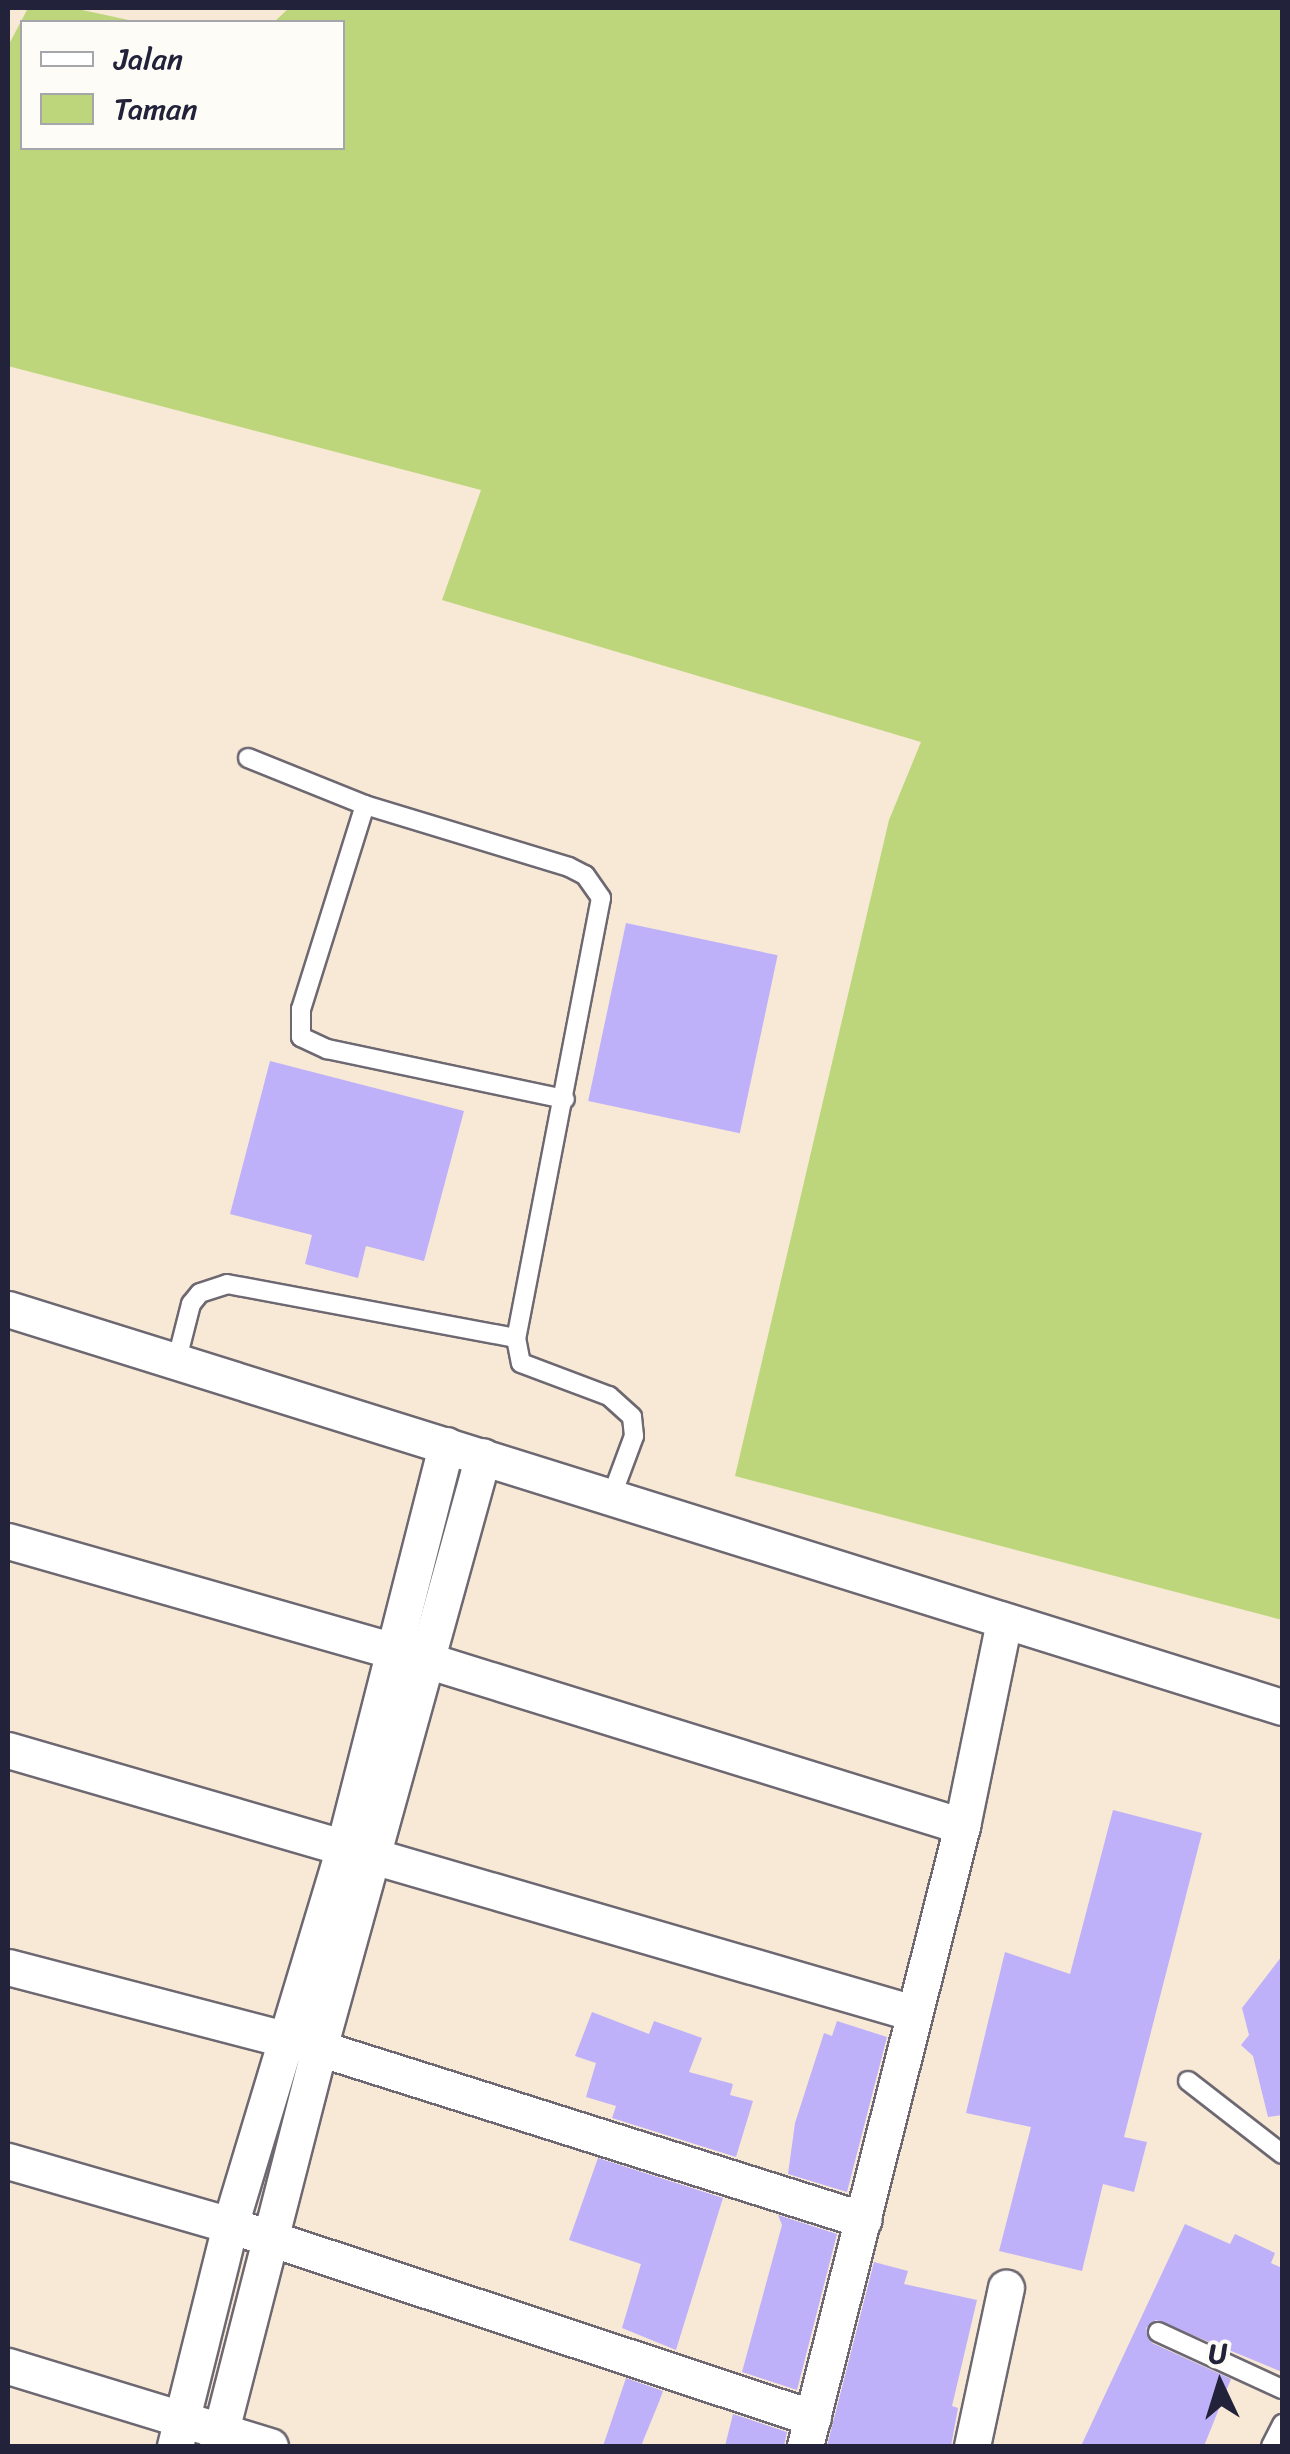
<!DOCTYPE html>
<html>
<head>
<meta charset="utf-8">
<style>
  body { margin:0 }
  #map { position:relative; width:1290px; height:2454px; overflow:hidden; background:#f7e9d5; font-family:Sriracha,sans-serif }
  div>[style] { position:absolute }
  .green>* { inset:0; background:#bdd67b }
  .building>* { inset:0; background:#beb1fa; transform-origin:0 0 }
  .roads { filter:drop-shadow(2px 0 #6d6871) drop-shadow(-2px 0 #6d6871) drop-shadow(0 2px #6d6871) drop-shadow(0 -2px #6d6871) }
  .lane>* { height:18px; margin:-9px; padding:0 9px; transform-origin:9px; border-radius:9px; background:#fff }
  .street>* { height:35px; margin:-17.5px; padding:0 17.5px; transform-origin:17.5px; border-radius:17.5px; background:#fff }
  span { translate:-50% -50%; white-space:nowrap; text-align:center; line-height:1.15; -webkit-text-stroke:9px #fdfcf7; paint-order:stroke }
  .frame { position:absolute; inset:0; border:10px solid #22223b; pointer-events:none }
  .legend { position:absolute; left:20px; top:20px; width:325px; height:130px; box-sizing:border-box; background:#fdfcf7; border:2px solid #a5a5ac; margin:0; padding:12px 18px; list-style:none; font-size:30px; color:#22223b }
  .legend li { display:flex; align-items:center; gap:20px; height:50px }
  .legend b { width:50px; border:2px solid #a5a5ac }
  .north { position:absolute; left:1170px; top:2334px; width:100px; height:100px; -webkit-text-stroke:8px #fdfcf7; paint-order:stroke; rotate:356deg; font-size:28px; font-weight:700; line-height:40px; text-align:center; color:#22223b }
  .north::after { content:''; display:block; margin:auto; width:35px; height:45px; background:#22223b; clip-path:polygon(50% 0,100% 100%,50% 72%,0 100%) }
</style>
</head>
<body>
<div id="map">
  <div class="green">
    <div style="clip-path:polygon(28px 8px,73px 8px,138px 22px,22px 22px,22px 148px,342px 148px,342px 22px,274px 22px,289px 8px,1282px 8px,1282px 1620px,735px 1476px,889px 820px,921px 742px,442px 600px,481px 490px,8px 366px,8px 46px)"></div>
  </div>
  <div class="building">
    <div style="left:626px;top:923px;width:155px;height:182px;rotate:12deg"></div>
    <div style="clip-path:polygon(270px 1061px,464px 1111px,424px 1261px,366px 1246px,358px 1278px,305px 1264px,312px 1235px,230px 1214px)"></div>
    <div style="clip-path:polygon(1113px 1810px,1202px 1833px,1124px 2137px,1147px 2142px,1134px 2192px,1103px 2184px,1082px 2271px,999px 2251px,1031px 2127px,966px 2113px,1005px 1952px,1070px 1974px)"></div>
    <div style="clip-path:polygon(1282px 1956px,1282px 2115px,1268px 2117px,1253px 2056px,1241px 2045px,1249px 2035px,1242px 2008px)"></div>
    <div style="clip-path:polygon(592px 2012px,649px 2034px,654px 2021px,702px 2038px,689px 2072px,733px 2084px,730px 2095px,753px 2101px,736px 2157px,612px 2118px,616px 2106px,586px 2097px,596px 2063px,575px 2056px)"></div>
    <div style="clip-path:polygon(837px 2021px,887px 2037px,847px 2192px,788px 2174px,795px 2123px,824px 2033px,832px 2036px)"></div>
    <div style="clip-path:polygon(598px 2158px,723px 2198px,676px 2350px,622px 2328px,641px 2264px,569px 2240px)"></div>
    <div style="clip-path:polygon(778px 2215px,837px 2234px,797px 2390px,742px 2372px,782px 2225px)"></div>
    <div style="clip-path:polygon(1185px 2224px,1230px 2244px,1235px 2234px,1275px 2253px,1271px 2263px,1282px 2268px,1282px 2372px,1156px 2320px,1146px 2328px,1152px 2343px,1231px 2379px,1204px 2446px,1081px 2446px)"></div>
    <div style="clip-path:polygon(874px 2262px,908px 2271px,904px 2284px,977px 2300px,952px 2406px,958px 2408px,951px 2446px,827px 2446px)"></div>
    <div style="clip-path:polygon(626px 2378px,663px 2391px,659px 2402px,641px 2446px,603px 2446px)"></div>
    <div style="clip-path:polygon(733px 2414px,787px 2432px,784px 2446px,725px 2446px)"></div>
  </div>
  <div class="roads">
    <div class="lane">
      <div style="left:248px;top:758px;width:126px;rotate:21.9deg"></div>
      <div style="left:365px;top:805px;width:213px;rotate:16.9deg"></div>
      <div style="left:569px;top:867px;width:18px;rotate:27deg"></div>
      <div style="left:585px;top:875px;width:28px;rotate:55deg"></div>
      <div style="left:601px;top:898px;width:448px;rotate:100.9deg"></div>
      <div style="left:516px;top:1338px;width:25px;rotate:79deg"></div>
      <div style="left:521px;top:1363px;width:94px;rotate:20.6deg"></div>
      <div style="left:609px;top:1396px;width:31px;rotate:42deg"></div>
      <div style="left:632px;top:1417px;width:19px;rotate:84deg"></div>
      <div style="left:634px;top:1436px;width:66px;rotate:110.4deg"></div>
      <div style="left:365px;top:805px;width:214px;rotate:107.4deg"></div>
      <div style="left:301px;top:1009px;width:28px;rotate:90deg"></div>
      <div style="left:301px;top:1037px;width:29px;rotate:25deg"></div>
      <div style="left:327px;top:1049px;width:243px;rotate:11.9deg"></div>
      <div style="left:177px;top:1359px;width:57px;rotate:-75.7deg"></div>
      <div style="left:191px;top:1304px;width:14px;rotate:-51deg"></div>
      <div style="left:200px;top:1293px;width:28px;rotate:-18deg"></div>
      <div style="left:227px;top:1284px;width:294px;rotate:10.6deg"></div>
      <div style="left:1188px;top:2081px;width:119px;rotate:37.8deg"></div>
      <div style="left:1158px;top:2332px;width:136px;rotate:24.7deg"></div>
      <div style="left:1271px;top:2446px;width:25px;rotate:-63deg"></div>
    </div>
    <div class="street">
      <div style="left:8px;top:1309px;width:1335px;rotate:17.35deg"></div>
      <div style="left:8px;top:1541px;width:431px;rotate:15.9deg"></div>
      <div style="left:423px;top:1659px;width:564px;rotate:17.21deg"></div>
      <div style="left:8px;top:1750px;width:942px;rotate:16.2deg"></div>
      <div style="left:8px;top:1967px;width:321px;rotate:14.6deg"></div>
      <div style="left:319px;top:2048px;width:571px;rotate:17.52deg"></div>
      <div style="left:8px;top:2161px;width:231px;rotate:16.1deg"></div>
      <div style="left:230px;top:2225px;width:614px;rotate:18.32deg"></div>
      <div style="left:8px;top:2366px;width:274px;rotate:17deg"></div>
      <div style="left:175px;top:2446px;width:228px;rotate:-76deg"></div>
      <div style="left:230px;top:2225px;width:392px;rotate:-73.2deg"></div>
      <div style="left:343px;top:1850px;width:418px;rotate:-75.7deg"></div>
      <div style="left:217px;top:2446px;width:411px;rotate:-75.6deg"></div>
      <div style="left:319px;top:2048px;width:614px;rotate:-74.52deg"></div>
      <div style="left:805px;top:2446px;width:640px;rotate:-75.79deg"></div>
      <div style="left:962px;top:1826px;width:208px;rotate:-78.4deg"></div>
      <div style="left:972px;top:2446px;width:162px;rotate:-77.9deg"></div>
    </div>
  </div>
  <div class="frame"></div>
  <ul class="legend">
  <li><b style="height:12px;background:#fff"></b>Jalan</li>
  <li><b style="height:28px;background:#bdd67b"></b>Taman</li>
  </ul>
  <div class="north">U</div>
</div>
</body>
</html>
